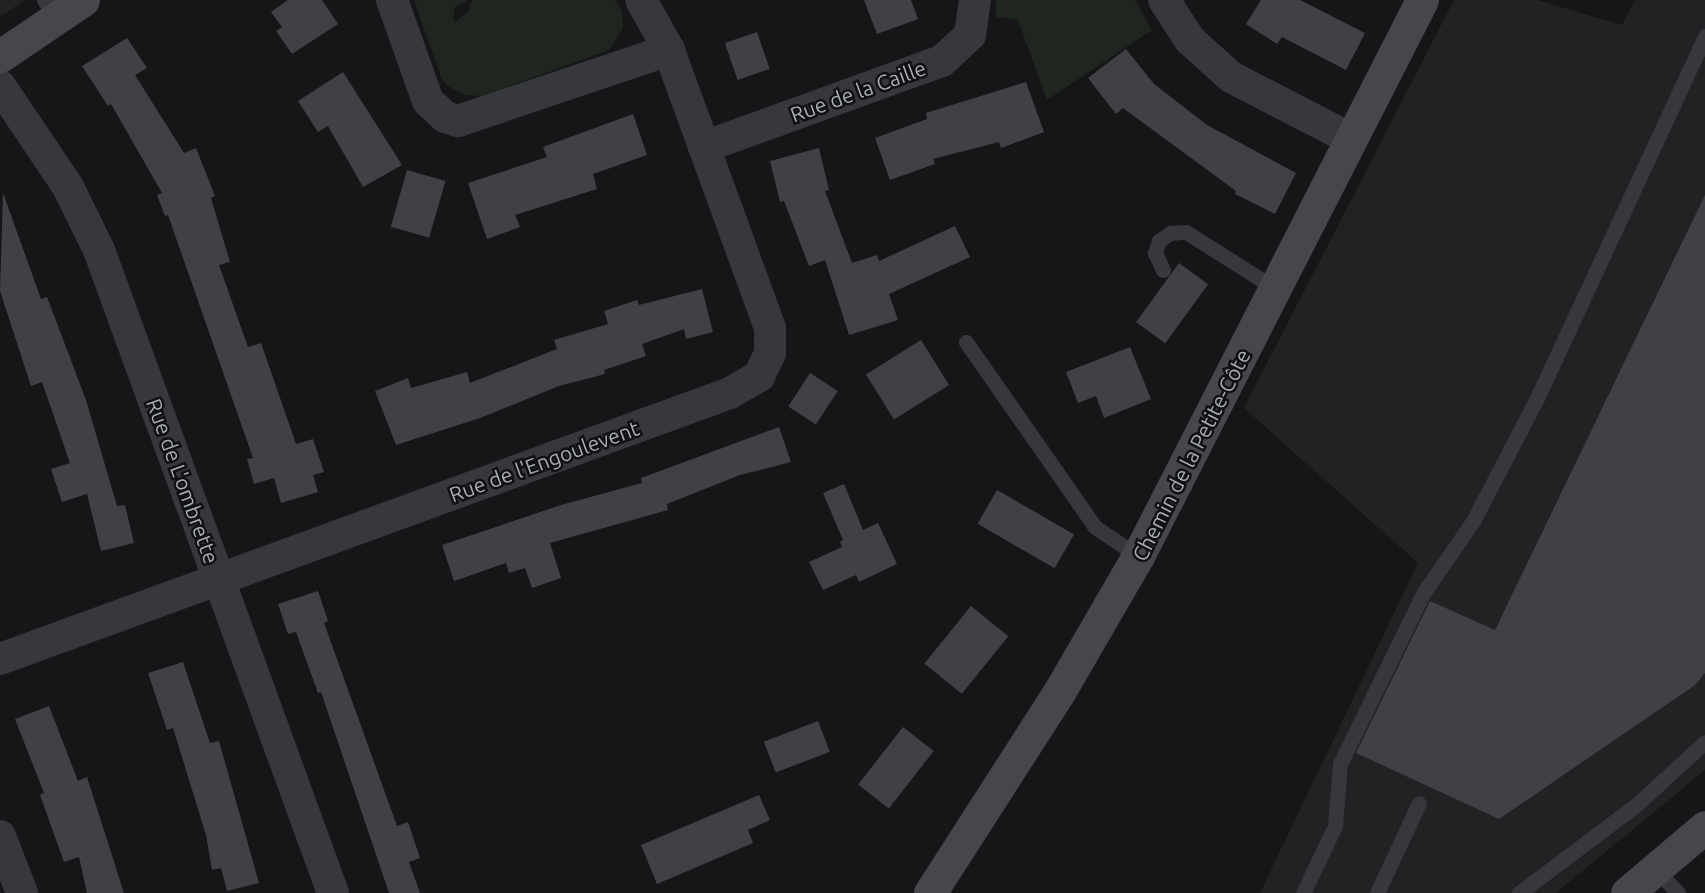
<!DOCTYPE html>
<html>
<head>
<meta charset="utf-8">
<style>
  body { margin:0 }
  #map { position:relative; width:1705px; height:893px; overflow:hidden; background:#161618; font-family:Ubuntu,sans-serif }
  div>[style] { position:absolute }
  .built>* { inset:0; background:#222225 }
  .green>* { inset:0; background:#1e261f }
  .building>* { inset:0; background:#404145; transform-origin:0 0 }
  .lane>* { height:15px; margin:-7.5px; padding:0 7.5px; transform-origin:7.5px; border-radius:7.5px; background:#37383d }
  .street>* { height:32px; margin:-16px; padding:0 16px; transform-origin:16px; border-radius:16px; background:#37383d }
  .secondary>* { height:33px; margin:-16.5px; padding:0 16.5px; transform-origin:16.5px; border-radius:16.5px; background:#45474d }
  span { translate:-50% -50%; white-space:nowrap; text-align:center; line-height:1.15; -webkit-text-stroke:5px #111113; paint-order:stroke }
  .street-label { font-size:21px; color:#a8adb8 }
</style>
</head>
<body>
<div id="map">
  <div class="built">
    <div style="clip-path:polygon(0 0,25px 0,0 17px)"></div>
    <div style="clip-path:polygon(1454px 0,1537px 0,1622px 25px,1635px 0,1705px 0,1705px 770px,1556px 893px,1260px 893px,1418px 563px,1244px 408px)"></div>
  </div>
  <div class="green">
    <div style="clip-path:polygon(414px 0,468px 0,454px 8px,454px 23px,468px 12px,472px 0,615px 0,622px 12px,623px 28px,609px 50px,483px 96px,465px 95px,446px 85px,441px 77px)"></div>
    <div style="clip-path:polygon(996px 0,1135px 0,1152px 30px,1047px 100px,1018px 20px,996px 17px)"></div>
  </div>
  <div class="building">
    <div style="clip-path:polygon(288px 0,322px 0,338px 24px,292px 54px,276px 31px,282px 27px,271px 12px)"></div>
    <div style="clip-path:polygon(864px 0,911px 0,918px 19px,877px 34px)"></div>
    <div style="clip-path:polygon(1261px 0,1300px 0,1365px 33px,1346px 70px,1282px 37px,1277px 44px,1246px 24px)"></div>
    <div style="left:757px;top:32px;width:39px;height:34px;rotate:71deg"></div>
    <div style="clip-path:polygon(127px 38px,147px 68px,135px 75px,184px 153px,196px 148px,215px 196px,211px 198px,230px 262px,219px 265px,248px 347px,261px 343px,296px 444px,313px 439px,324px 472px,313px 475px,318px 492px,281px 503px,274px 478px,254px 484px,247px 459px,253px 458px,168px 215px,165px 216px,157px 195px,162px 193px,111px 104px,108px 106px,82px 66px)"></div>
    <div style="clip-path:polygon(1126px 49px,1154px 84px,1207px 125px,1296px 173px,1275px 214px,1235px 194px,1236px 191px,1123px 108px,1116px 114px,1088px 78px)"></div>
    <div style="clip-path:polygon(343px 72px,402px 165px,363px 187px,328px 126px,318px 132px,298px 101px)"></div>
    <div style="clip-path:polygon(1026px 82px,1044px 132px,1001px 148px,999px 142px,933px 159px,935px 164px,890px 180px,875px 138px,927px 119px,926px 113px)"></div>
    <div style="clip-path:polygon(633px 114px,647px 155px,593px 174px,597px 189px,515px 215px,520px 227px,487px 239px,468px 183px,547px 157px,543px 147px)"></div>
    <div style="clip-path:polygon(819px 148px,829px 190px,825px 191px,852px 263px,877px 255px,879px 261px,955px 226px,970px 257px,889px 294px,898px 320px,849px 335px,825px 260px,809px 266px,784px 201px,780px 202px,770px 161px)"></div>
    <div style="left:407px;top:170px;width:40px;height:59px;rotate:16deg"></div>
    <div style="clip-path:polygon(3px 193px,41px 299px,47px 297px,86px 400px,117px 506px,125px 505px,134px 543px,101px 551px,87px 494px,62px 502px,51px 469px,70px 463px,42px 382px,31px 386px,0 291px)"></div>
    <div style="clip-path:polygon(1705px 195px,1705px 673px,1695px 685px,1499px 819px,1356px 753px,1430px 601px,1495px 630px)"></div>
    <div style="left:1179px;top:263px;width:36px;height:73px;rotate:36deg"></div>
    <div style="clip-path:polygon(702px 289px,713px 332px,686px 339px,684px 329px,642px 344px,646px 356px,604px 370px,605px 374px,559px 386px,480px 418px,396px 445px,375px 391px,408px 378px,411px 388px,467px 372px,470px 383px,557px 349px,554px 340px,608px 324px,604px 311px,637px 300px,639px 305px)"></div>
    <div style="left:921px;top:340px;width:53px;height:65px;rotate:58deg"></div>
    <div style="clip-path:polygon(1130px 347px,1151px 399px,1104px 418px,1096px 396px,1078px 403px,1066px 372px)"></div>
    <div style="left:810px;top:373px;width:33px;height:40px;rotate:33deg"></div>
    <div style="clip-path:polygon(779px 427px,791px 462px,740px 475px,667px 504px,668px 510px,550px 543px,561px 578px,532px 588px,525px 568px,509px 573px,506px 563px,454px 581px,442px 545px,561px 505px,642px 483px,641px 478px)"></div>
    <div style="clip-path:polygon(844px 484px,863px 530px,878px 523px,897px 564px,859px 582px,856px 575px,823px 590px,809px 562px,842px 547px,840px 542px,843px 540px,823px 493px)"></div>
    <div style="left:997px;top:490px;width:89px;height:39px;rotate:30deg"></div>
    <div style="clip-path:polygon(318px 591px,328px 621px,324px 623px,397px 826px,408px 822px,420px 858px,409px 862px,420px 893px,389px 893px,321px 692px,318px 693px,296px 632px,288px 634px,278px 604px)"></div>
    <div style="left:971px;top:606px;width:48px;height:74px;rotate:39deg"></div>
    <div style="clip-path:polygon(183px 662px,210px 743px,219px 741px,259px 883px,227px 891px,221px 868px,212px 870px,206px 835px,173px 728px,167px 730px,148px 673px)"></div>
    <div style="clip-path:polygon(49px 706px,78px 781px,87px 777px,124px 893px,87px 893px,79px 857px,64px 862px,40px 795px,44px 793px,15px 719px)"></div>
    <div style="left:818px;top:721px;width:33px;height:58px;rotate:69deg"></div>
    <div style="left:903px;top:727px;width:39px;height:73px;rotate:38deg"></div>
    <div style="clip-path:polygon(759px 795px,770px 820px,748px 830px,753px 843px,657px 884px,641px 845px)"></div>
  </div>
  <div class="lane">
    <div style="left:44px;top:0;width:22px;rotate:54deg"></div>
    <div style="left:1163px;top:270px;width:19px;rotate:-115deg"></div>
    <div style="left:1155px;top:253px;width:13px;rotate:-72deg"></div>
    <div style="left:1159px;top:241px;width:14px;rotate:-36deg"></div>
    <div style="left:1170px;top:233px;width:16px;rotate:-4deg"></div>
    <div style="left:1186px;top:232px;width:107px;rotate:32.3deg"></div>
    <div style="left:966px;top:342px;width:226px;rotate:55.1deg"></div>
    <div style="left:1095px;top:527px;width:52px;rotate:34deg"></div>
    <div style="left:1656px;top:870px;width:32px;rotate:46deg"></div>
    <div style="left:1303px;top:893px;width:74px;rotate:-64.5deg"></div>
    <div style="left:1335px;top:826px;width:62px;rotate:-85.4deg"></div>
    <div style="left:1340px;top:764px;width:191px;rotate:-64deg"></div>
    <div style="left:1424px;top:592px;width:86px;rotate:-55.4deg"></div>
    <div style="left:1473px;top:521px;width:141px;rotate:-62.5deg"></div>
    <div style="left:1538px;top:396px;width:397px;rotate:-65.1deg"></div>
    <div style="left:1377px;top:893px;width:99px;rotate:-65deg"></div>
    <div style="left:1519px;top:893px;width:146px;rotate:-36.9deg"></div>
    <div style="left:1636px;top:805px;width:93px;rotate:-42.4deg"></div>
  </div>
  <div class="street">
    <div style="left:392px;top:0;width:107px;rotate:70.4deg"></div>
    <div style="left:428px;top:101px;width:23px;rotate:43deg"></div>
    <div style="left:445px;top:117px;width:14px;rotate:17deg"></div>
    <div style="left:458px;top:121px;width:223px;rotate:-18.6deg"></div>
    <div style="left:1164px;top:0;width:48px;rotate:57deg"></div>
    <div style="left:1190px;top:40px;width:55px;rotate:42.1deg"></div>
    <div style="left:1231px;top:77px;width:135px;rotate:27.3deg"></div>
    <div style="left:0;top:86px;width:122px;rotate:56deg"></div>
    <div style="left:68px;top:187px;width:70px;rotate:63.8deg"></div>
    <div style="left:99px;top:250px;width:684px;rotate:70deg"></div>
    <div style="left:704px;top:147px;width:253px;rotate:-19.9deg"></div>
    <div style="left:942px;top:61px;width:38px;rotate:-43deg"></div>
    <div style="left:970px;top:35px;width:35px;rotate:-82deg"></div>
    <div style="left:0;top:659px;width:777px;rotate:-20.02deg"></div>
    <div style="left:730px;top:393px;width:34px;rotate:-30deg"></div>
    <div style="left:759px;top:376px;width:25px;rotate:-64deg"></div>
    <div style="left:770px;top:353px;width:25px;rotate:-90deg"></div>
    <div style="left:770px;top:328px;width:296px;rotate:-110deg"></div>
    <div style="left:669px;top:50px;width:57px;rotate:-119.2deg"></div>
    <div style="left:0;top:836px;width:61px;rotate:68.9deg"></div>
  </div>
  <div class="secondary">
    <div style="left:0;top:56px;width:100px;rotate:-34deg"></div>
    <div style="left:930px;top:893px;width:237px;rotate:-57.3deg"></div>
    <div style="left:1058px;top:694px;width:160px;rotate:-59.9deg"></div>
    <div style="left:1138px;top:556px;width:624px;rotate:-62.94deg"></div>
    <div style="left:1627px;top:893px;width:102px;rotate:-40.2deg"></div>
  </div>
  <div class="street-label">
    <span style="left:858px;top:91px;rotate:-20deg">Rue de la Caille</span>
    <span style="left:1191px;top:455px;rotate:-63deg">Chemin de la Petite-Côte</span>
    <span style="left:544px;top:461px;rotate:-20deg">Rue de l'Engoulevent</span>
    <span style="left:183px;top:481px;rotate:70deg">Rue de L'ombrette</span>
  </div>
</div>
</body>
</html>
